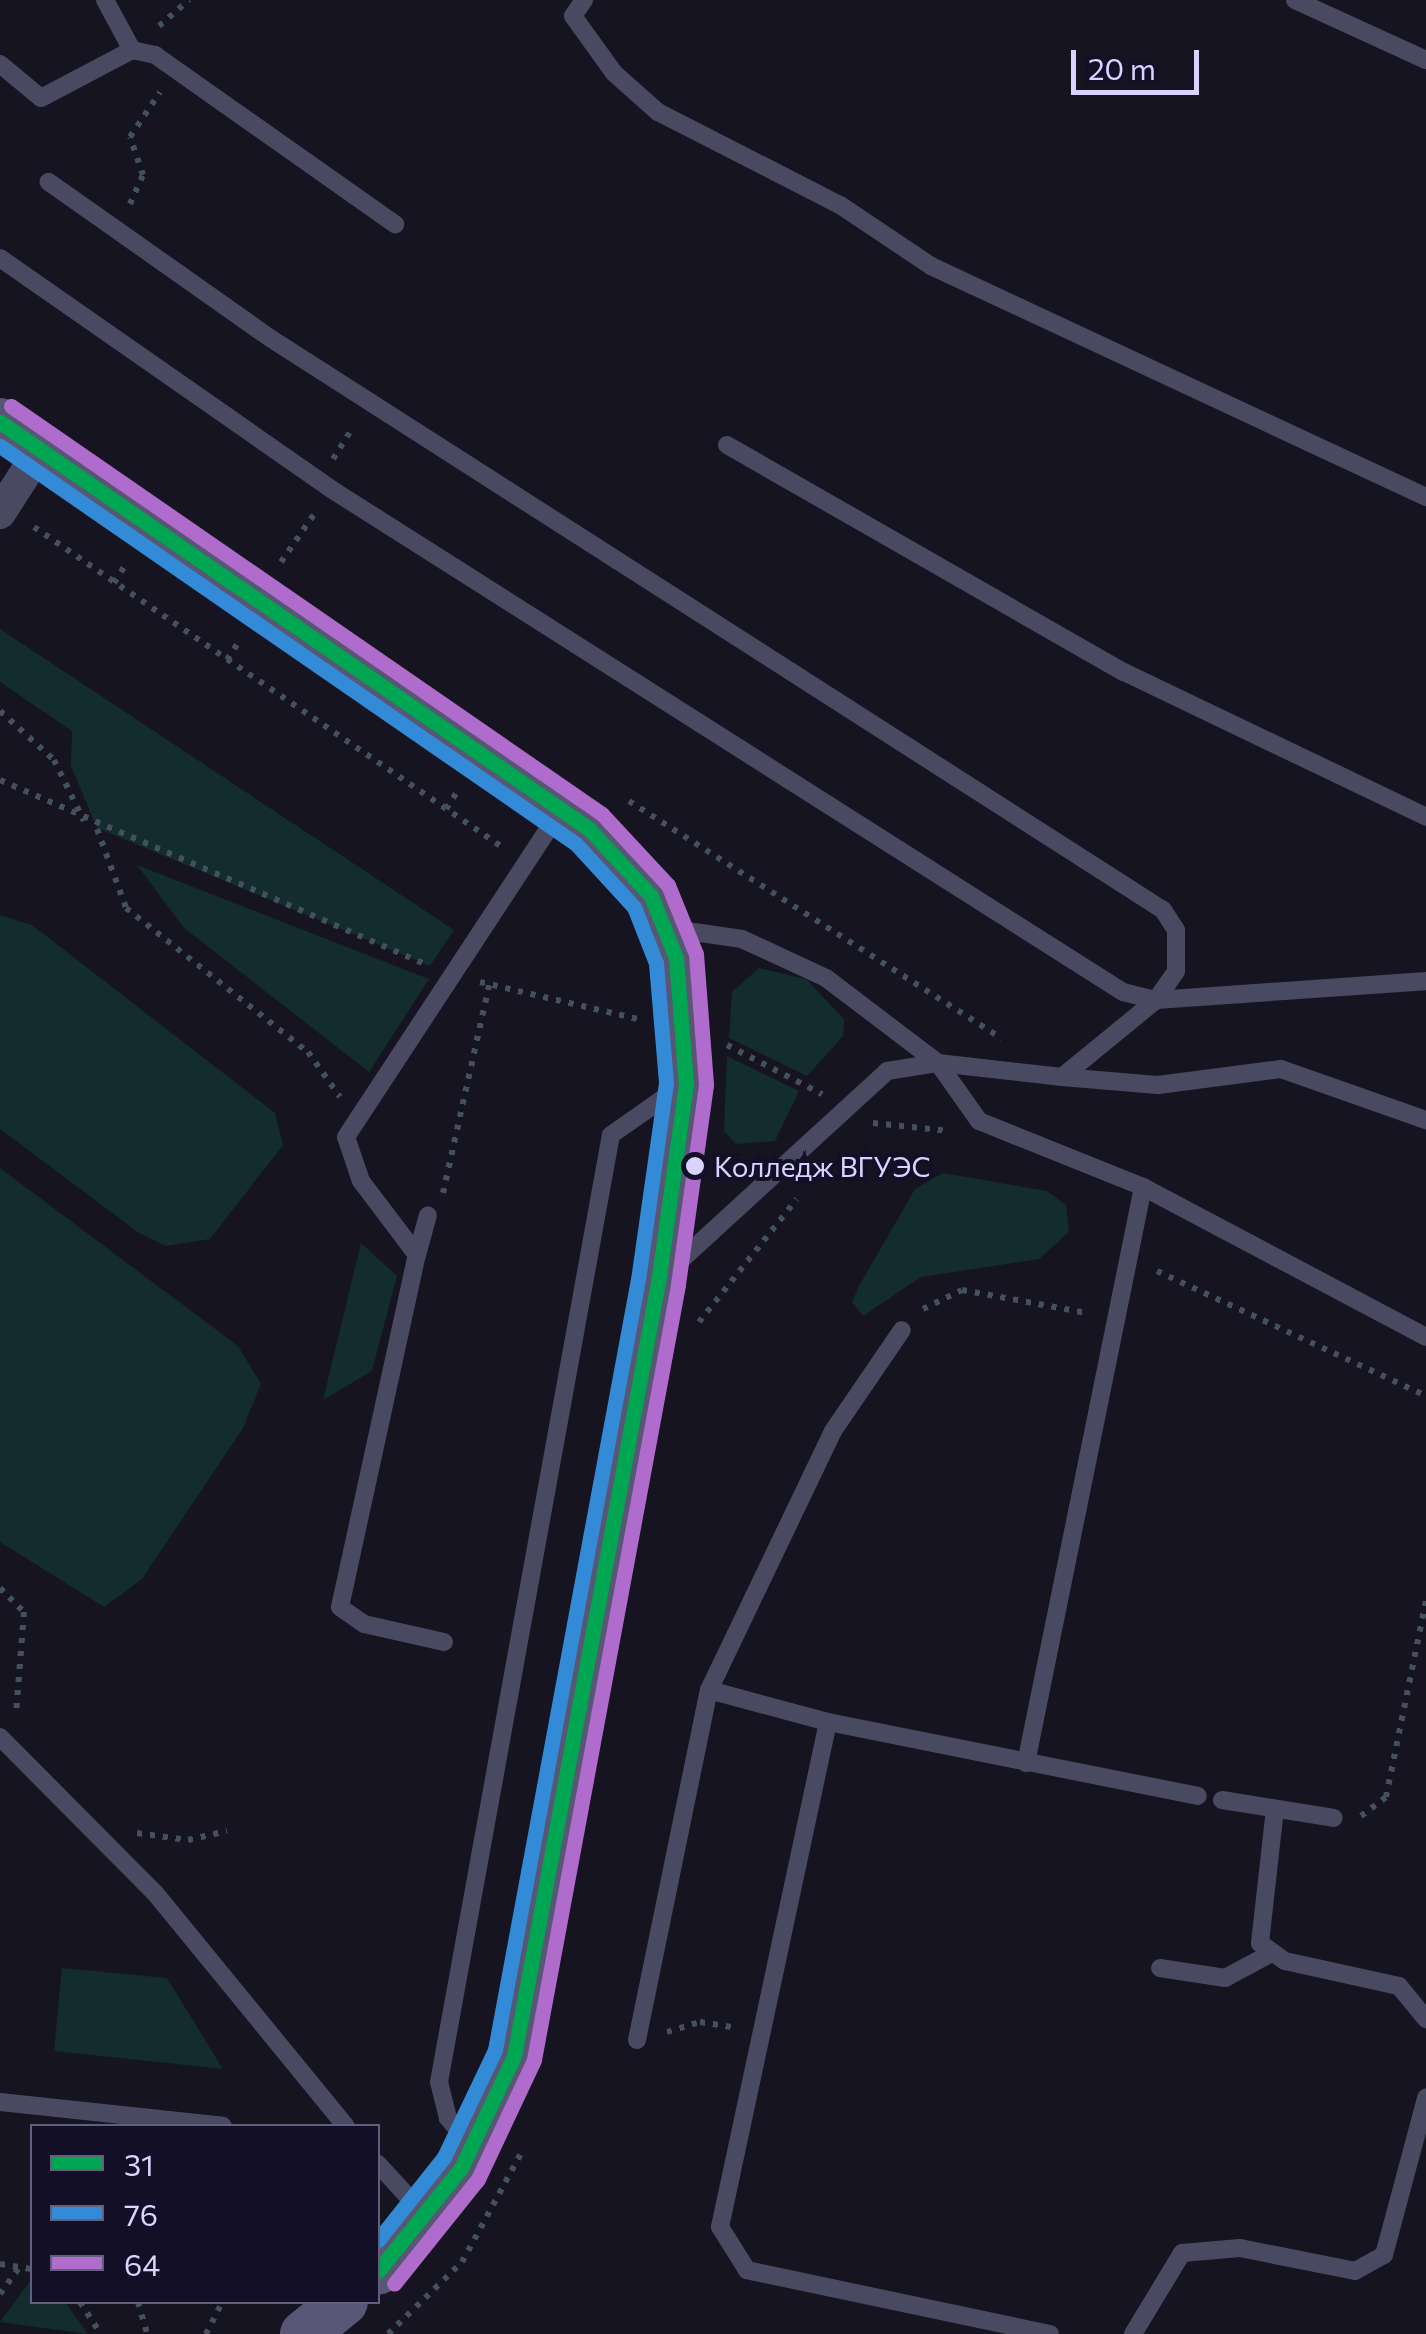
<!DOCTYPE html>
<html>
<head>
<meta charset="utf-8">
<style>
  body { margin:0 }
  #map { position:relative; width:1426px; height:2334px; overflow:hidden; background:#161421; font-family:Commissioner,sans-serif }
  div>[style] { position:absolute }
  .green>* { inset:0; background:#132c2d }
  .path>* { height:6px; margin-top:-3px; transform-origin:0; background:repeating-linear-gradient(90deg,#44505f 0 5px,transparent 0 13px) }
  .service>* { height:18px; margin:-9px; padding:0 9px; transform-origin:9px; border-radius:9px; background:#4a4962 }
  .minor>* { height:32px; margin:-16px; padding:0 16px; transform-origin:16px; border-radius:16px; background:#4a4962 }
  .secondary>* { height:48px; margin:-24px; padding:0 24px; transform-origin:24px; border-radius:24px; background:#575674 }
  .bus-1>* { height:15px; margin:-7.5px; padding:0 7.5px; transform-origin:7.5px; border-radius:7.5px; background:#00a651 }
  .bus-2>* { height:15px; margin:-7.5px; padding:0 7.5px; transform-origin:7.5px; border-radius:7.5px; background:#338bd7 }
  .bus-3>* { height:15px; margin:-7.5px; padding:0 7.5px; transform-origin:7.5px; border-radius:7.5px; background:#b06ccc }
  .dots>* { width:28px; height:28px; translate:-50% -50%; box-sizing:border-box; border:5px solid #130f26; border-radius:50% }
  span { translate:-50% -50%; white-space:nowrap; text-align:center; line-height:1.15; -webkit-text-stroke:8px #130f26; paint-order:stroke }
  .bus-label { font-size:28px; color:#d9d4ff }
  .left { translate:0 -50%; text-align:left }
  .legend { position:absolute; left:30px; top:2124px; width:350px; height:180px; box-sizing:border-box; background:#130f26; border:2px solid #625e7d; margin:0; padding:12px 18px; list-style:none; font-size:30px; color:#d9d4ff }
  .legend li { display:flex; align-items:center; gap:20px; height:50px }
  .legend b { width:50px; border:2px solid #625e7d }
  .scale { position:absolute; left:1071px; top:50px; width:128px; height:45px; box-sizing:border-box; border:5px solid #d9d4ff; border-top:0; padding-left:12px; font-size:30px; line-height:35px; white-space:nowrap; color:#d9d4ff; -webkit-text-stroke:8px #130f26; paint-order:stroke }
</style>
</head>
<body>
<div id="map">
  <div class="green">
    <div style="clip-path:polygon(0 629px,454px 930px,430px 966px,97px 828px,71px 766px,72px 731px,0 682px)"></div>
    <div style="clip-path:polygon(137px 865px,429px 979px,369px 1072px,184px 928px)"></div>
    <div style="clip-path:polygon(0 915px,32px 925px,275px 1113px,283px 1145px,210px 1239px,166px 1246px,139px 1233px,0 1129px)"></div>
    <div style="clip-path:polygon(759px 968px,806px 979px,844px 1019px,843px 1036px,807px 1076px,729px 1038px,732px 992px)"></div>
    <div style="clip-path:polygon(727px 1056px,799px 1091px,775px 1141px,736px 1144px,724px 1131px)"></div>
    <div style="clip-path:polygon(0 1168px,238px 1346px,261px 1384px,243px 1428px,142px 1579px,104px 1607px,0 1542px)"></div>
    <div style="clip-path:polygon(943px 1173px,1047px 1191px,1066px 1205px,1069px 1232px,1039px 1259px,921px 1277px,863px 1316px,852px 1302px,859px 1286px,915px 1189px)"></div>
    <div style="clip-path:polygon(361px 1243px,397px 1276px,372px 1371px,323px 1400px)"></div>
    <div style="clip-path:polygon(62px 1968px,167px 1978px,223px 2069px,54px 2051px)"></div>
    <div style="clip-path:polygon(32px 2278px,32px 2302px,65px 2302px,88px 2334px,0 2322px)"></div>
  </div>
  <div class="path">
    <div style="left:159px;top:26px;width:40px;rotate:-41deg"></div>
    <div style="left:130px;top:204px;width:32px;rotate:-66deg"></div>
    <div style="left:143px;top:175px;width:40px;rotate:-108.9deg"></div>
    <div style="left:130px;top:137px;width:54px;rotate:-56.3deg"></div>
    <div style="left:333px;top:459px;width:38px;rotate:-58deg"></div>
    <div style="left:34px;top:527px;width:567px;rotate:34.36deg"></div>
    <div style="left:281px;top:562px;width:63px;rotate:-55.3deg"></div>
    <div style="left:114px;top:583px;width:25px;rotate:-58deg"></div>
    <div style="left:227px;top:660px;width:24px;rotate:-57deg"></div>
    <div style="left:0;top:711px;width:73px;rotate:42.2deg"></div>
    <div style="left:54px;top:760px;width:68px;rotate:63.8deg"></div>
    <div style="left:0;top:780px;width:463px;rotate:23.4deg"></div>
    <div style="left:629px;top:801px;width:442px;rotate:32.5deg"></div>
    <div style="left:446px;top:809px;width:24px;rotate:-57deg"></div>
    <div style="left:97px;top:829px;width:84px;rotate:69.8deg"></div>
    <div style="left:126px;top:908px;width:232px;rotate:38.4deg"></div>
    <div style="left:308px;top:1052px;width:55px;rotate:54.6deg"></div>
    <div style="left:480px;top:982px;width:162px;rotate:13.2deg"></div>
    <div style="left:727px;top:1045px;width:107px;rotate:27.3deg"></div>
    <div style="left:873px;top:1123px;width:77px;rotate:5.9deg"></div>
    <div style="left:443px;top:1193px;width:213px;rotate:-77.5deg"></div>
    <div style="left:1157px;top:1271px;width:297px;rotate:24.9deg"></div>
    <div style="left:923px;top:1309px;width:43px;rotate:-26deg"></div>
    <div style="left:962px;top:1290px;width:127px;rotate:10.4deg"></div>
    <div style="left:699px;top:1322px;width:157px;rotate:-51.5deg"></div>
    <div style="left:0;top:1588px;width:34px;rotate:45deg"></div>
    <div style="left:24px;top:1612px;width:101px;rotate:94.5deg"></div>
    <div style="left:1361px;top:1816px;width:31px;rotate:-37deg"></div>
    <div style="left:1386px;top:1797px;width:201px;rotate:-78.5deg"></div>
    <div style="left:137px;top:1833px;width:51px;rotate:7.8deg"></div>
    <div style="left:188px;top:1840px;width:40px;rotate:-13deg"></div>
    <div style="left:667px;top:2032px;width:34px;rotate:-17deg"></div>
    <div style="left:700px;top:2022px;width:32px;rotate:9deg"></div>
    <div style="left:0;top:2264px;width:32px;rotate:9deg"></div>
    <div style="left:0;top:2294px;width:32px;rotate:-54deg"></div>
    <div style="left:80px;top:2302px;width:38px;rotate:57deg"></div>
    <div style="left:138px;top:2302px;width:33px;rotate:74deg"></div>
    <div style="left:206px;top:2334px;width:36px;rotate:-63deg"></div>
    <div style="left:388px;top:2334px;width:103px;rotate:-44.2deg"></div>
    <div style="left:462px;top:2262px;width:122px;rotate:-61.5deg"></div>
  </div>
  <div class="service">
    <div style="left:105px;top:0;width:57px;rotate:61.6deg"></div>
    <div style="left:584px;top:0;width:19px;rotate:125deg"></div>
    <div style="left:573px;top:16px;width:70px;rotate:54.3deg"></div>
    <div style="left:614px;top:73px;width:59px;rotate:41.6deg"></div>
    <div style="left:658px;top:112px;width:204px;rotate:27.1deg"></div>
    <div style="left:840px;top:205px;width:110px;rotate:33.8deg"></div>
    <div style="left:931px;top:266px;width:546px;rotate:25.02deg"></div>
    <div style="left:1295px;top:0;width:144px;rotate:24.6deg"></div>
    <div style="left:0;top:64px;width:53px;rotate:39.7deg"></div>
    <div style="left:41px;top:98px;width:103px;rotate:-27.8deg"></div>
    <div style="left:132px;top:50px;width:24px;rotate:12deg"></div>
    <div style="left:155px;top:55px;width:294px;rotate:35.2deg"></div>
    <div style="left:0;top:258px;width:404px;rotate:34.9deg"></div>
    <div style="left:331px;top:489px;width:938px;rotate:32.42deg"></div>
    <div style="left:1123px;top:992px;width:34px;rotate:14deg"></div>
    <div style="left:1156px;top:1000px;width:35px;rotate:-55deg"></div>
    <div style="left:1176px;top:971px;width:41px;rotate:-90deg"></div>
    <div style="left:1176px;top:930px;width:24px;rotate:-123deg"></div>
    <div style="left:1163px;top:910px;width:1060px;rotate:-147.36deg"></div>
    <div style="left:270px;top:338px;width:271px;rotate:-144.8deg"></div>
    <div style="left:727px;top:445px;width:457px;rotate:29.8deg"></div>
    <div style="left:1124px;top:672px;width:335px;rotate:25.6deg"></div>
    <div style="left:666px;top:928px;width:77px;rotate:8.2deg"></div>
    <div style="left:742px;top:939px;width:93px;rotate:24.9deg"></div>
    <div style="left:826px;top:978px;width:141px;rotate:37.2deg"></div>
    <div style="left:938px;top:1063px;width:71px;rotate:54.7deg"></div>
    <div style="left:979px;top:1121px;width:177px;rotate:21.9deg"></div>
    <div style="left:1143px;top:1187px;width:320px;rotate:27.9deg"></div>
    <div style="left:1062px;top:1077px;width:96px;rotate:4.8deg"></div>
    <div style="left:1158px;top:1085px;width:124px;rotate:-7.4deg"></div>
    <div style="left:1281px;top:1069px;width:154px;rotate:19.4deg"></div>
    <div style="left:417px;top:1255px;width:41px;rotate:-74.6deg"></div>
    <div style="left:669px;top:1271px;width:296px;rotate:-42.5deg"></div>
    <div style="left:887px;top:1071px;width:52px;rotate:-8.9deg"></div>
    <div style="left:938px;top:1063px;width:125px;rotate:6.4deg"></div>
    <div style="left:1062px;top:1077px;width:122px;rotate:-39.3deg"></div>
    <div style="left:1156px;top:1000px;width:271px;rotate:-4deg"></div>
    <div style="left:444px;top:1642px;width:82px;rotate:-167.3deg"></div>
    <div style="left:364px;top:1624px;width:29px;rotate:-145deg"></div>
    <div style="left:340px;top:1607px;width:360px;rotate:-77.7deg"></div>
    <div style="left:417px;top:1255px;width:93px;rotate:-127.1deg"></div>
    <div style="left:361px;top:1181px;width:46px;rotate:-108.8deg"></div>
    <div style="left:346px;top:1137px;width:391px;rotate:-56.7deg"></div>
    <div style="left:709px;top:1690px;width:123px;rotate:15.1deg"></div>
    <div style="left:0;top:1737px;width:220px;rotate:45.2deg"></div>
    <div style="left:155px;top:1893px;width:301px;rotate:50.7deg"></div>
    <div style="left:1026px;top:1763px;width:588px;rotate:-78.52deg"></div>
    <div style="left:1222px;top:1800px;width:113px;rotate:9.1deg"></div>
    <div style="left:1275px;top:1809px;width:135px;rotate:96.4deg"></div>
    <div style="left:1260px;top:1943px;width:31px;rotate:36deg"></div>
    <div style="left:1285px;top:1961px;width:117px;rotate:12.4deg"></div>
    <div style="left:1399px;top:1986px;width:43px;rotate:50.7deg"></div>
    <div style="left:1160px;top:1968px;width:66px;rotate:8.7deg"></div>
    <div style="left:1225px;top:1978px;width:51px;rotate:-28.1deg"></div>
    <div style="left:637px;top:2040px;width:357px;rotate:-78.4deg"></div>
    <div style="left:709px;top:1690px;width:287px;rotate:-64.4deg"></div>
    <div style="left:833px;top:1431px;width:122px;rotate:-55.7deg"></div>
    <div style="left:0;top:2102px;width:224px;rotate:6.1deg"></div>
    <div style="left:469px;top:2143px;width:33px;rotate:-130deg"></div>
    <div style="left:448px;top:2118px;width:37px;rotate:-104deg"></div>
    <div style="left:439px;top:2082px;width:962px;rotate:-79.71deg"></div>
    <div style="left:611px;top:1135px;width:85px;rotate:-35deg"></div>
    <div style="left:378px;top:2164px;width:64px;rotate:47.5deg"></div>
    <div style="left:1050px;top:2334px;width:310px;rotate:-168.1deg"></div>
    <div style="left:747px;top:2270px;width:51px;rotate:-122.1deg"></div>
    <div style="left:720px;top:2227px;width:516px;rotate:-77.93deg"></div>
    <div style="left:828px;top:1722px;width:377px;rotate:11.3deg"></div>
    <div style="left:1133px;top:2334px;width:95px;rotate:-58.8deg"></div>
    <div style="left:1182px;top:2253px;width:58px;rotate:-4.9deg"></div>
    <div style="left:1240px;top:2248px;width:117px;rotate:11.3deg"></div>
    <div style="left:1355px;top:2271px;width:33px;rotate:-29deg"></div>
    <div style="left:1384px;top:2255px;width:163px;rotate:-75deg"></div>
  </div>
  <div class="minor">
    <div style="left:0;top:513px;width:72px;rotate:-57.4deg"></div>
  </div>
  <div class="secondary">
    <div style="left:0;top:422px;width:716px;rotate:34.64deg"></div>
    <div style="left:589px;top:829px;width:91px;rotate:47.2deg"></div>
    <div style="left:651px;top:896px;width:67px;rotate:68deg"></div>
    <div style="left:676px;top:958px;width:126px;rotate:85.5deg"></div>
    <div style="left:686px;top:1084px;width:200px;rotate:98deg"></div>
    <div style="left:658px;top:1282px;width:787px;rotate:100.54deg"></div>
    <div style="left:514px;top:2056px;width:124px;rotate:115.3deg"></div>
    <div style="left:461px;top:2168px;width:132px;rotate:128.9deg"></div>
    <div style="left:304px;top:2334px;width:51px;rotate:-38.7deg"></div>
  </div>
  <div class="bus-1">
    <div style="left:0;top:422px;width:716px;rotate:34.64deg"></div>
    <div style="left:589px;top:829px;width:91px;rotate:47.2deg"></div>
    <div style="left:651px;top:896px;width:67px;rotate:68deg"></div>
    <div style="left:676px;top:958px;width:126px;rotate:85.5deg"></div>
    <div style="left:686px;top:1084px;width:200px;rotate:98deg"></div>
    <div style="left:658px;top:1282px;width:787px;rotate:100.54deg"></div>
    <div style="left:514px;top:2056px;width:124px;rotate:115.3deg"></div>
    <div style="left:461px;top:2168px;width:132px;rotate:128.9deg"></div>
  </div>
  <div class="bus-2">
    <div style="left:0;top:446px;width:700px;rotate:34.64deg"></div>
    <div style="left:576px;top:844px;width:86px;rotate:47.4deg"></div>
    <div style="left:634px;top:907px;width:60px;rotate:68.6deg"></div>
    <div style="left:656px;top:963px;width:120px;rotate:85.2deg"></div>
    <div style="left:666px;top:1083px;width:198px;rotate:98.1deg"></div>
    <div style="left:638px;top:1279px;width:784px;rotate:100.51deg"></div>
    <div style="left:495px;top:2050px;width:119px;rotate:115.5deg"></div>
    <div style="left:444px;top:2157px;width:106px;rotate:128.5deg"></div>
  </div>
  <div class="bus-3">
    <div style="left:11px;top:406px;width:718px;rotate:34.62deg"></div>
    <div style="left:602px;top:814px;width:97px;rotate:47.1deg"></div>
    <div style="left:668px;top:885px;width:74px;rotate:67.9deg"></div>
    <div style="left:696px;top:954px;width:131px;rotate:85.6deg"></div>
    <div style="left:706px;top:1085px;width:202px;rotate:98deg"></div>
    <div style="left:678px;top:1285px;width:788px;rotate:100.53deg"></div>
    <div style="left:534px;top:2060px;width:132px;rotate:115.2deg"></div>
    <div style="left:478px;top:2179px;width:134px;rotate:128.7deg"></div>
  </div>
  <div class="dots">
    <div style="left:695px;top:1166px;background:#d9d4ff"></div>
  </div>
  <div class="bus-label">
    <span class="left" style="left:714px;top:1166px">Колледж ВГУЭС</span>
  </div>
  <ul class="legend">
  <li><b style="height:12px;background:#00a651"></b>31</li>
  <li><b style="height:12px;background:#338bd7"></b>76</li>
  <li><b style="height:12px;background:#b06ccc"></b>64</li>
  </ul>
  <div class="scale">20 m</div>
</div>
</body>
</html>
